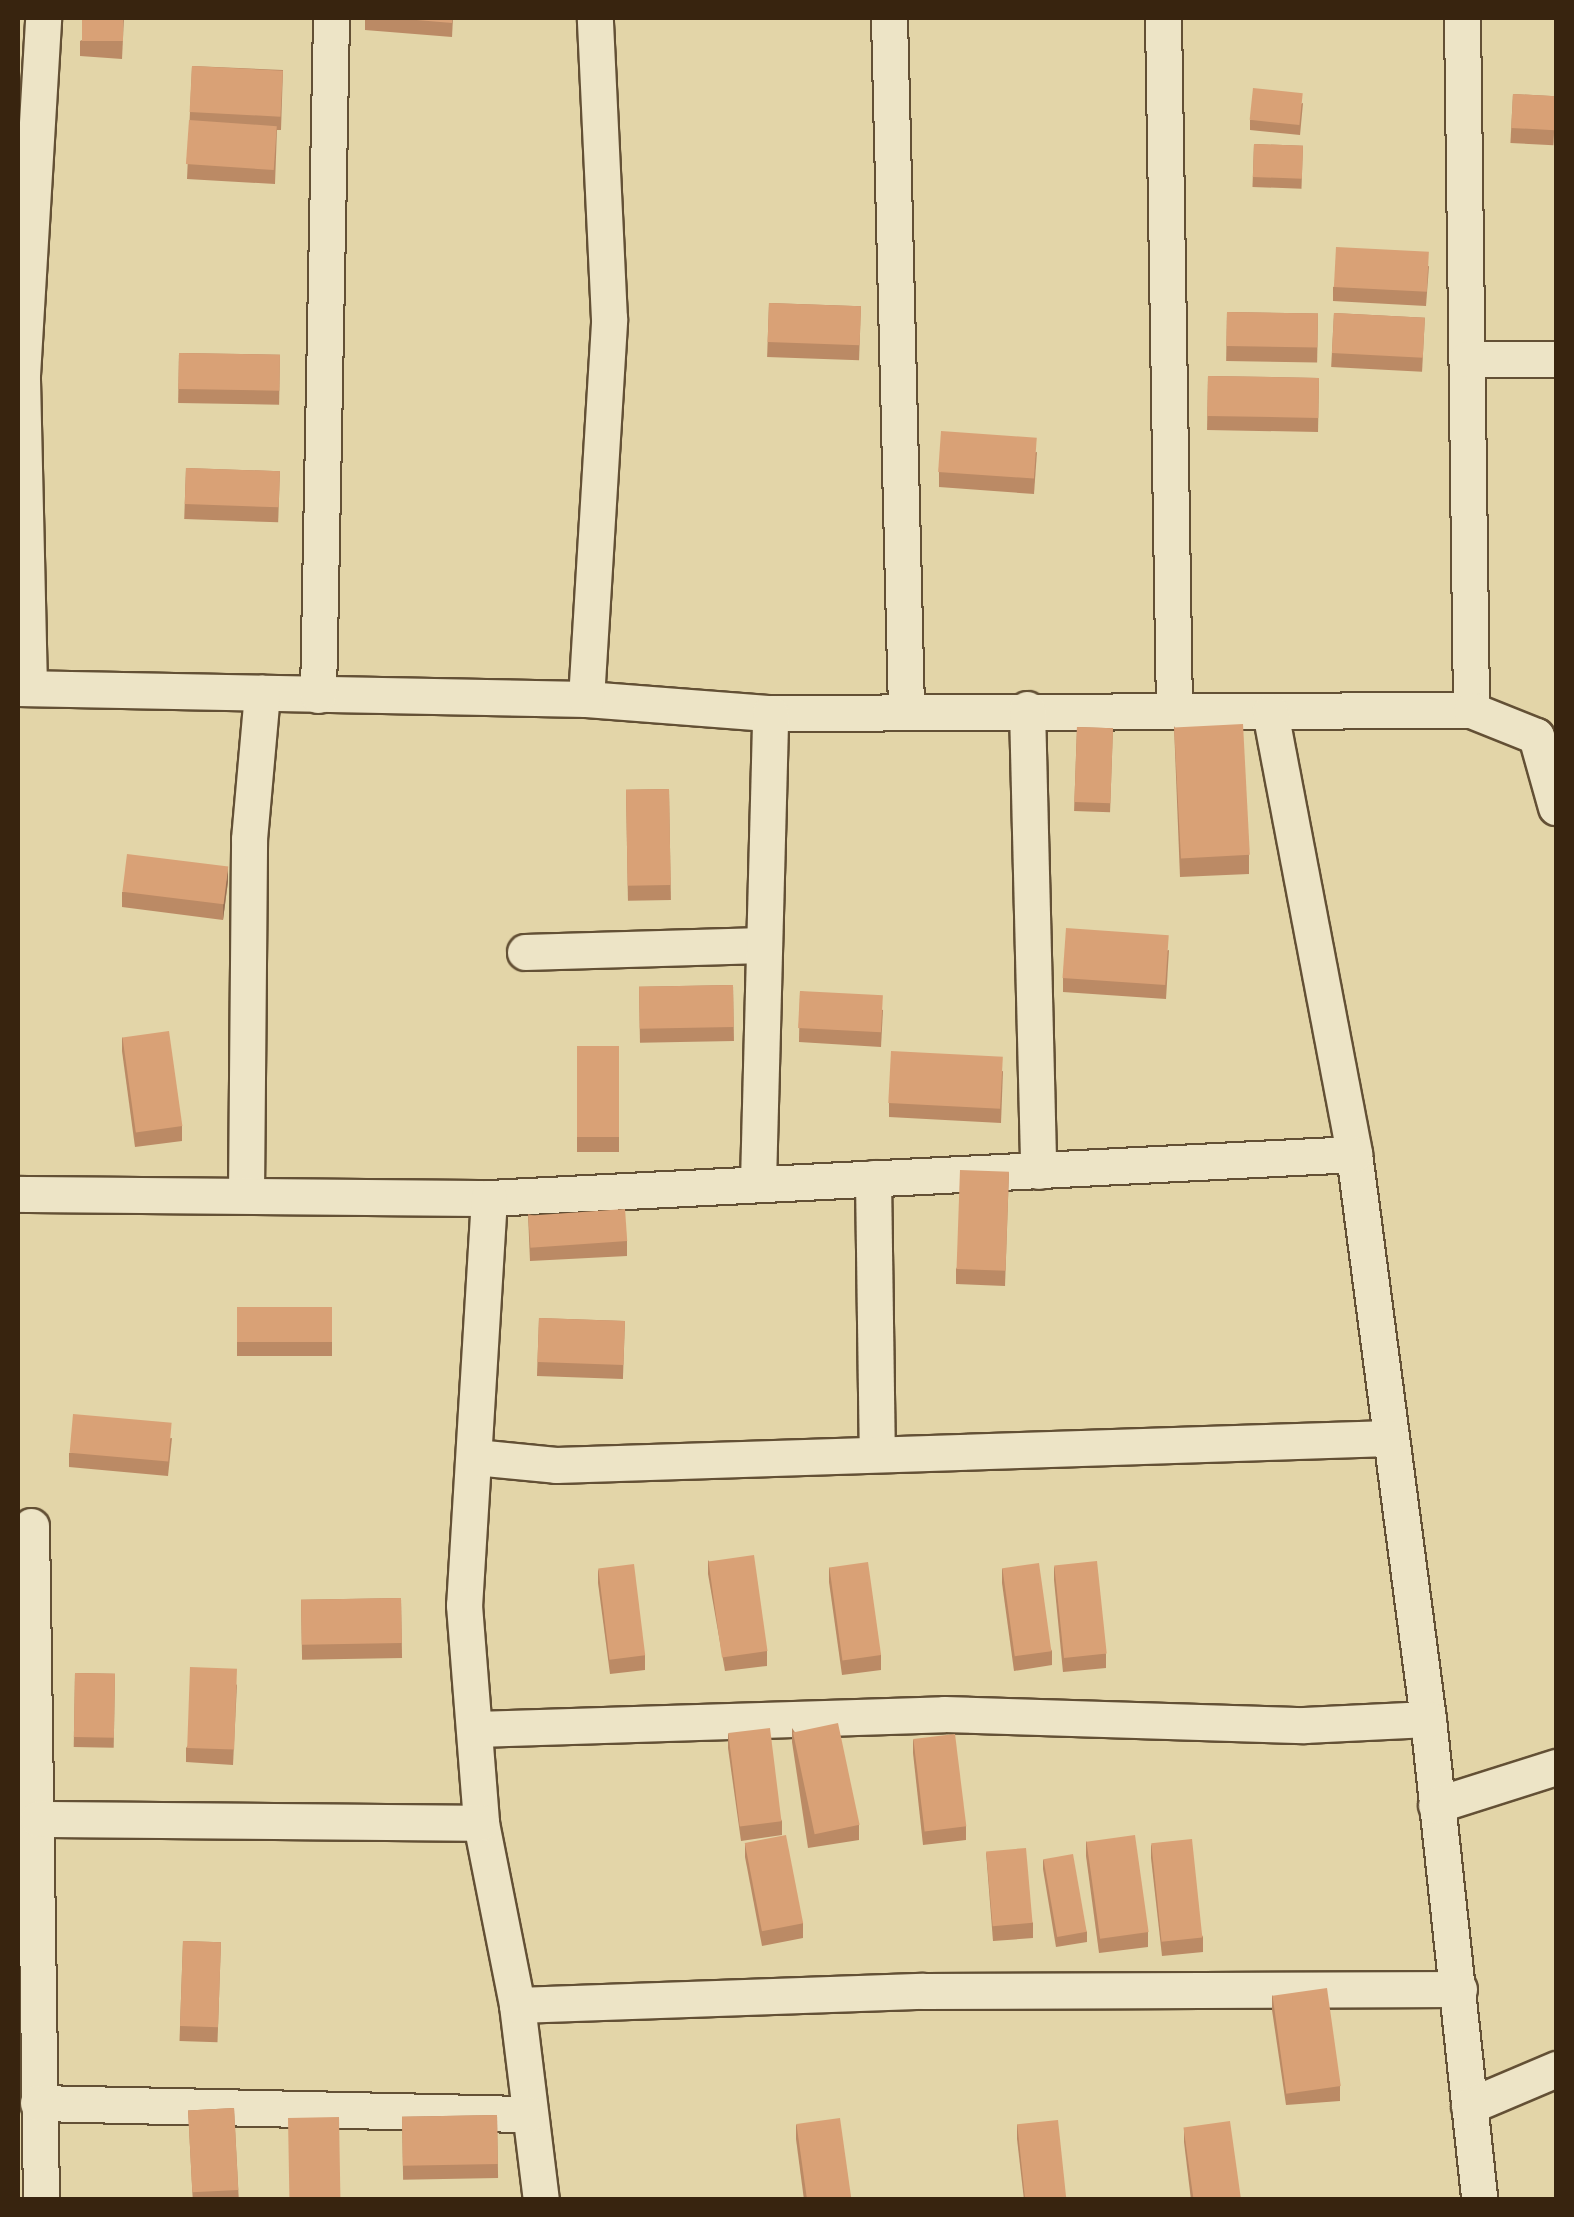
<!DOCTYPE html>
<html>
<head>
<meta charset="utf-8">
<style>
  body { margin:0 }
  #map { position:relative; width:1574px; height:2217px; overflow:hidden; background:#e3d5a8; font-family:"IM FELL Great Primer",serif }
  div>[style] { position:absolute }
  .roads { filter:drop-shadow(2px 0 #635035) drop-shadow(-2px 0 #635035) drop-shadow(0 2px #635035) drop-shadow(0 -2px #635035) }
  .minor>* { height:35px; margin:-17.5px; padding:0 17.5px; transform-origin:17.5px; border-radius:17.5px; background:#ede4c6 }
  .wall>* { inset:0; background:#bb8a65; transform-origin:0 0 }
  .shaded-wall>* { inset:0; background:#987153 }
  .building>* { inset:0; background:#d9a176; transform-origin:0 0 }
  span { translate:-50% -50%; white-space:nowrap; text-align:center; line-height:1.15; -webkit-text-stroke:8px #ede4c6; paint-order:stroke }
  .frame { position:absolute; inset:0; border:20px solid #38240f; pointer-events:none }
</style>
</head>
<body>
<div id="map">
  <div class="roads">
    <div class="minor">
      <div style="left:889px;top:18px;width:693px;rotate:88.59deg"></div>
      <div style="left:1163px;top:18px;width:692px;rotate:89.09deg"></div>
      <div style="left:1462px;top:18px;width:692px;rotate:89.25deg"></div>
      <div style="left:1467px;top:359px;width:89px"></div>
      <div style="left:18px;top:688px;width:568px;rotate:1.11deg"></div>
      <div style="left:586px;top:699px;width:185px;rotate:4.4deg"></div>
      <div style="left:770px;top:713px;width:701px;rotate:-0.25deg"></div>
      <div style="left:1471px;top:710px;width:70px;rotate:21.8deg"></div>
      <div style="left:1536px;top:736px;width:74px;rotate:74.3deg"></div>
      <div style="left:29px;top:688px;width:313px;rotate:-91.3deg"></div>
      <div style="left:22px;top:375px;width:358px;rotate:-86.6deg"></div>
      <div style="left:318px;top:695px;width:677px;rotate:-88.9deg"></div>
      <div style="left:586px;top:699px;width:381px;rotate:-86.5deg"></div>
      <div style="left:609px;top:319px;width:301px;rotate:-92.7deg"></div>
      <div style="left:1027px;top:709px;width:462px;rotate:88.6deg"></div>
      <div style="left:1270px;top:712px;width:450px;rotate:79.2deg"></div>
      <div style="left:1354px;top:1154px;width:570px;rotate:82.54deg"></div>
      <div style="left:1428px;top:1719px;width:484px;rotate:83.9deg"></div>
      <div style="left:525px;top:952px;width:237px;rotate:-1.7deg"></div>
      <div style="left:873px;top:1178px;width:273px;rotate:89.2deg"></div>
      <div style="left:758px;top:1182px;width:469px;rotate:-88.5deg"></div>
      <div style="left:246px;top:1193px;width:354px;rotate:-89.5deg"></div>
      <div style="left:249px;top:839px;width:147px;rotate:-84.9deg"></div>
      <div style="left:18px;top:1194px;width:471px;rotate:0.5deg"></div>
      <div style="left:489px;top:1198px;width:866px;rotate:-2.91deg"></div>
      <div style="left:489px;top:1198px;width:408px;rotate:93.5deg"></div>
      <div style="left:464px;top:1605px;width:219px;rotate:85.5deg"></div>
      <div style="left:481px;top:1823px;width:186px;rotate:78.8deg"></div>
      <div style="left:517px;top:2005px;width:196px;rotate:83deg"></div>
      <div style="left:475px;top:1457px;width:81px;rotate:5.6deg"></div>
      <div style="left:556px;top:1465px;width:834px;rotate:-1.85deg"></div>
      <div style="left:31px;top:1526px;width:674px;rotate:89.15deg"></div>
      <div style="left:476px;top:1729px;width:468px;rotate:-1.8deg"></div>
      <div style="left:944px;top:1714px;width:360px;rotate:1.8deg"></div>
      <div style="left:1304px;top:1725px;width:124px;rotate:-2.8deg"></div>
      <div style="left:1436px;top:1805px;width:126px;rotate:-17.6deg"></div>
      <div style="left:38px;top:1819px;width:443px;rotate:0.5deg"></div>
      <div style="left:517px;top:2005px;width:406px;rotate:-2deg"></div>
      <div style="left:923px;top:1991px;width:536px;rotate:-0.21deg"></div>
      <div style="left:38px;top:2103px;width:490px;rotate:1.3deg"></div>
      <div style="left:1469px;top:2106px;width:95px;rotate:-23deg"></div>
    </div>
  </div>
  <div class="wall">
    <div style="clip-path:polygon(124px 18px,122px 59px,80px 56px,80px 41px)"></div>
    <div style="clip-path:polygon(365px 18px,453px 18px,452px 37px,365px 30px)"></div>
    <div style="clip-path:polygon(192px 66px,283px 70px,281px 130px,277px 130px,275px 184px,187px 179px)"></div>
    <div style="left:1513px;top:94px;width:43px;height:49px;rotate:3deg"></div>
    <div style="clip-path:polygon(1303px 103px,1300px 135px,1250px 130px,1250px 120px)"></div>
    <div style="left:1254px;top:144px;width:49px;height:43px;rotate:2deg"></div>
    <div style="clip-path:polygon(1429px 266px,1426px 306px,1333px 301px,1333px 287px)"></div>
    <div style="left:769px;top:303px;width:92px;height:54px;rotate:2deg"></div>
    <div style="left:1227px;top:312px;width:91px;height:49px;rotate:1deg"></div>
    <div style="left:1334px;top:313px;width:91px;height:54px;rotate:3deg"></div>
    <div style="left:179px;top:353px;width:101px;height:50px;rotate:1deg"></div>
    <div style="left:1208px;top:376px;width:111px;height:54px;rotate:1deg"></div>
    <div style="clip-path:polygon(1037px 452px,1034px 494px,939px 487px,939px 472px)"></div>
    <div style="left:186px;top:468px;width:94px;height:51px;rotate:2deg"></div>
    <div style="clip-path:polygon(1174px 726px,1249px 855px,1249px 874px,1180px 877px)"></div>
    <div style="left:1077px;top:727px;width:36px;height:84px;rotate:2deg"></div>
    <div style="left:669px;top:789px;width:111px;height:43px;rotate:89deg"></div>
    <div style="clip-path:polygon(228px 881px,223px 920px,122px 907px,122px 892px)"></div>
    <div style="clip-path:polygon(1169px 950px,1166px 999px,1063px 992px,1063px 978px)"></div>
    <div style="left:733px;top:985px;width:56px;height:94px;rotate:89deg"></div>
    <div style="clip-path:polygon(800px 991px,883px 1010px,881px 1047px,799px 1042px)"></div>
    <div style="clip-path:polygon(122px 1037px,182px 1126px,182px 1141px,135px 1147px,122px 1051px)"></div>
    <div style="left:577px;top:1046px;width:42px;height:106px"></div>
    <div style="clip-path:polygon(1003px 1071px,1001px 1123px,889px 1117px,889px 1103px)"></div>
    <div style="clip-path:polygon(1009px 1172px,1005px 1286px,956px 1284px,956px 1269px)"></div>
    <div style="clip-path:polygon(528px 1214px,627px 1241px,627px 1256px,530px 1261px)"></div>
    <div style="left:237px;top:1307px;width:95px;height:49px"></div>
    <div style="left:539px;top:1318px;width:86px;height:58px;rotate:2deg"></div>
    <div style="clip-path:polygon(172px 1438px,168px 1476px,69px 1467px,69px 1453px)"></div>
    <div style="clip-path:polygon(708px 1560px,767px 1651px,767px 1666px,725px 1671px,708px 1574px)"></div>
    <div style="clip-path:polygon(1054px 1566px,1106px 1654px,1106px 1668px,1063px 1672px,1054px 1580px)"></div>
    <div style="clip-path:polygon(829px 1567px,881px 1655px,881px 1670px,842px 1675px,829px 1582px)"></div>
    <div style="clip-path:polygon(1002px 1568px,1052px 1651px,1052px 1665px,1014px 1671px,1002px 1583px)"></div>
    <div style="clip-path:polygon(598px 1569px,645px 1655px,645px 1670px,610px 1674px,598px 1583px)"></div>
    <div style="left:401px;top:1598px;width:60px;height:100px;rotate:89deg"></div>
    <div style="left:75px;top:1673px;width:40px;height:74px;rotate:1deg"></div>
    <div style="clip-path:polygon(237px 1684px,233px 1765px,186px 1762px,186px 1748px)"></div>
    <div style="clip-path:polygon(792px 1728px,859px 1825px,859px 1840px,808px 1848px,792px 1742px)"></div>
    <div style="clip-path:polygon(728px 1733px,782px 1821px,782px 1835px,741px 1841px,728px 1748px)"></div>
    <div style="clip-path:polygon(913px 1739px,966px 1826px,966px 1840px,923px 1845px,913px 1753px)"></div>
    <div style="clip-path:polygon(1086px 1841px,1148px 1932px,1148px 1947px,1099px 1953px,1086px 1856px)"></div>
    <div style="clip-path:polygon(745px 1843px,803px 1923px,803px 1938px,762px 1946px,745px 1857px)"></div>
    <div style="clip-path:polygon(1151px 1844px,1203px 1937px,1203px 1952px,1162px 1956px,1151px 1858px)"></div>
    <div style="clip-path:polygon(986px 1852px,1033px 1923px,1033px 1938px,993px 1941px)"></div>
    <div style="clip-path:polygon(1043px 1859px,1087px 1932px,1087px 1942px,1056px 1947px,1043px 1869px)"></div>
    <div style="left:183px;top:1941px;width:38px;height:100px;rotate:2deg"></div>
    <div style="clip-path:polygon(1272px 1995px,1340px 2086px,1340px 2101px,1286px 2105px,1272px 2010px)"></div>
    <div style="left:234px;top:2108px;width:92px;height:46px;rotate:87deg"></div>
    <div style="left:497px;top:2115px;width:63px;height:95px;rotate:89deg"></div>
    <div style="clip-path:polygon(796px 2124px,852px 2200px,804px 2200px,796px 2139px)"></div>
    <div style="clip-path:polygon(1017px 2124px,1066px 2200px,1024px 2200px,1017px 2139px)"></div>
    <div style="clip-path:polygon(1184px 2128px,1241px 2200px,1191px 2200px,1184px 2142px)"></div>
  </div>
  <div class="shaded-wall">
    <div style="clip-path:polygon(228px 866px,228px 881px,223px 920px,223px 905px)"></div>
  </div>
  <div class="building">
    <div style="left:82px;top:18px;width:41px;height:23px"></div>
    <div style="clip-path:polygon(393px 18px,452px 18px,452px 23px)"></div>
    <div style="left:192px;top:66px;width:91px;height:46px;rotate:3deg"></div>
    <div style="left:1253px;top:88px;width:50px;height:32px;rotate:6deg"></div>
    <div style="left:1513px;top:94px;width:43px;height:34px;rotate:3deg"></div>
    <div style="left:189px;top:120px;width:88px;height:44px;rotate:4deg"></div>
    <div style="left:1254px;top:144px;width:49px;height:33px;rotate:2deg"></div>
    <div style="left:1336px;top:247px;width:93px;height:40px;rotate:3deg"></div>
    <div style="left:769px;top:303px;width:92px;height:39px;rotate:2deg"></div>
    <div style="left:1227px;top:312px;width:91px;height:34px;rotate:1deg"></div>
    <div style="left:1334px;top:313px;width:91px;height:40px;rotate:3deg"></div>
    <div style="left:179px;top:353px;width:101px;height:36px;rotate:1deg"></div>
    <div style="left:1208px;top:376px;width:111px;height:40px;rotate:1deg"></div>
    <div style="left:941px;top:431px;width:96px;height:41px;rotate:4deg"></div>
    <div style="left:186px;top:468px;width:94px;height:36px;rotate:2deg"></div>
    <div style="left:1243px;top:724px;width:131px;height:69px;rotate:87deg"></div>
    <div style="left:1077px;top:727px;width:36px;height:75px;rotate:2deg"></div>
    <div style="left:669px;top:789px;width:96px;height:43px;rotate:89deg"></div>
    <div style="left:127px;top:854px;width:102px;height:38px;rotate:7deg"></div>
    <div style="left:1066px;top:928px;width:103px;height:50px;rotate:4deg"></div>
    <div style="left:733px;top:985px;width:42px;height:94px;rotate:89deg"></div>
    <div style="left:800px;top:991px;width:83px;height:37px;rotate:3deg"></div>
    <div style="left:169px;top:1031px;width:96px;height:47px;rotate:82deg"></div>
    <div style="left:577px;top:1046px;width:42px;height:91px"></div>
    <div style="left:891px;top:1051px;width:112px;height:52px;rotate:3deg"></div>
    <div style="left:960px;top:1170px;width:49px;height:99px;rotate:2deg"></div>
    <div style="left:625px;top:1209px;width:32px;height:97px;rotate:86deg"></div>
    <div style="left:237px;top:1307px;width:95px;height:35px"></div>
    <div style="left:539px;top:1318px;width:86px;height:44px;rotate:2deg"></div>
    <div style="left:73px;top:1414px;width:99px;height:39px;rotate:5deg"></div>
    <div style="left:754px;top:1555px;width:97px;height:46px;rotate:82deg"></div>
    <div style="left:1097px;top:1561px;width:93px;height:43px;rotate:84deg"></div>
    <div style="left:868px;top:1562px;width:94px;height:39px;rotate:82deg"></div>
    <div style="left:1039px;top:1563px;width:89px;height:37px;rotate:82deg"></div>
    <div style="left:634px;top:1564px;width:92px;height:36px;rotate:83deg"></div>
    <div style="left:401px;top:1598px;width:45px;height:100px;rotate:89deg"></div>
    <div style="left:190px;top:1667px;width:47px;height:81px;rotate:2deg"></div>
    <div style="left:75px;top:1673px;width:40px;height:64px;rotate:1deg"></div>
    <div style="left:838px;top:1723px;width:104px;height:46px;rotate:78deg"></div>
    <div style="left:770px;top:1728px;width:94px;height:42px;rotate:83deg"></div>
    <div style="left:955px;top:1734px;width:93px;height:42px;rotate:83deg"></div>
    <div style="left:786px;top:1835px;width:90px;height:42px;rotate:79deg"></div>
    <div style="left:1135px;top:1835px;width:98px;height:49px;rotate:82deg"></div>
    <div style="left:1192px;top:1839px;width:99px;height:41px;rotate:84deg"></div>
    <div style="left:1026px;top:1848px;width:75px;height:40px;rotate:85deg"></div>
    <div style="left:1073px;top:1854px;width:79px;height:30px;rotate:80deg"></div>
    <div style="left:183px;top:1941px;width:38px;height:85px;rotate:2deg"></div>
    <div style="left:1327px;top:1988px;width:99px;height:55px;rotate:82deg"></div>
    <div style="left:234px;top:2108px;width:82px;height:46px;rotate:87deg"></div>
    <div style="left:497px;top:2115px;width:49px;height:95px;rotate:89deg"></div>
    <div style="left:339px;top:2117px;width:83px;height:51px;rotate:89deg"></div>
    <div style="left:840px;top:2118px;width:83px;height:44px;rotate:82deg"></div>
    <div style="left:1058px;top:2120px;width:80px;height:41px;rotate:84deg"></div>
    <div style="left:1230px;top:2121px;width:80px;height:47px;rotate:82deg"></div>
  </div>
  <div class="frame"></div>
</div>
</body>
</html>
